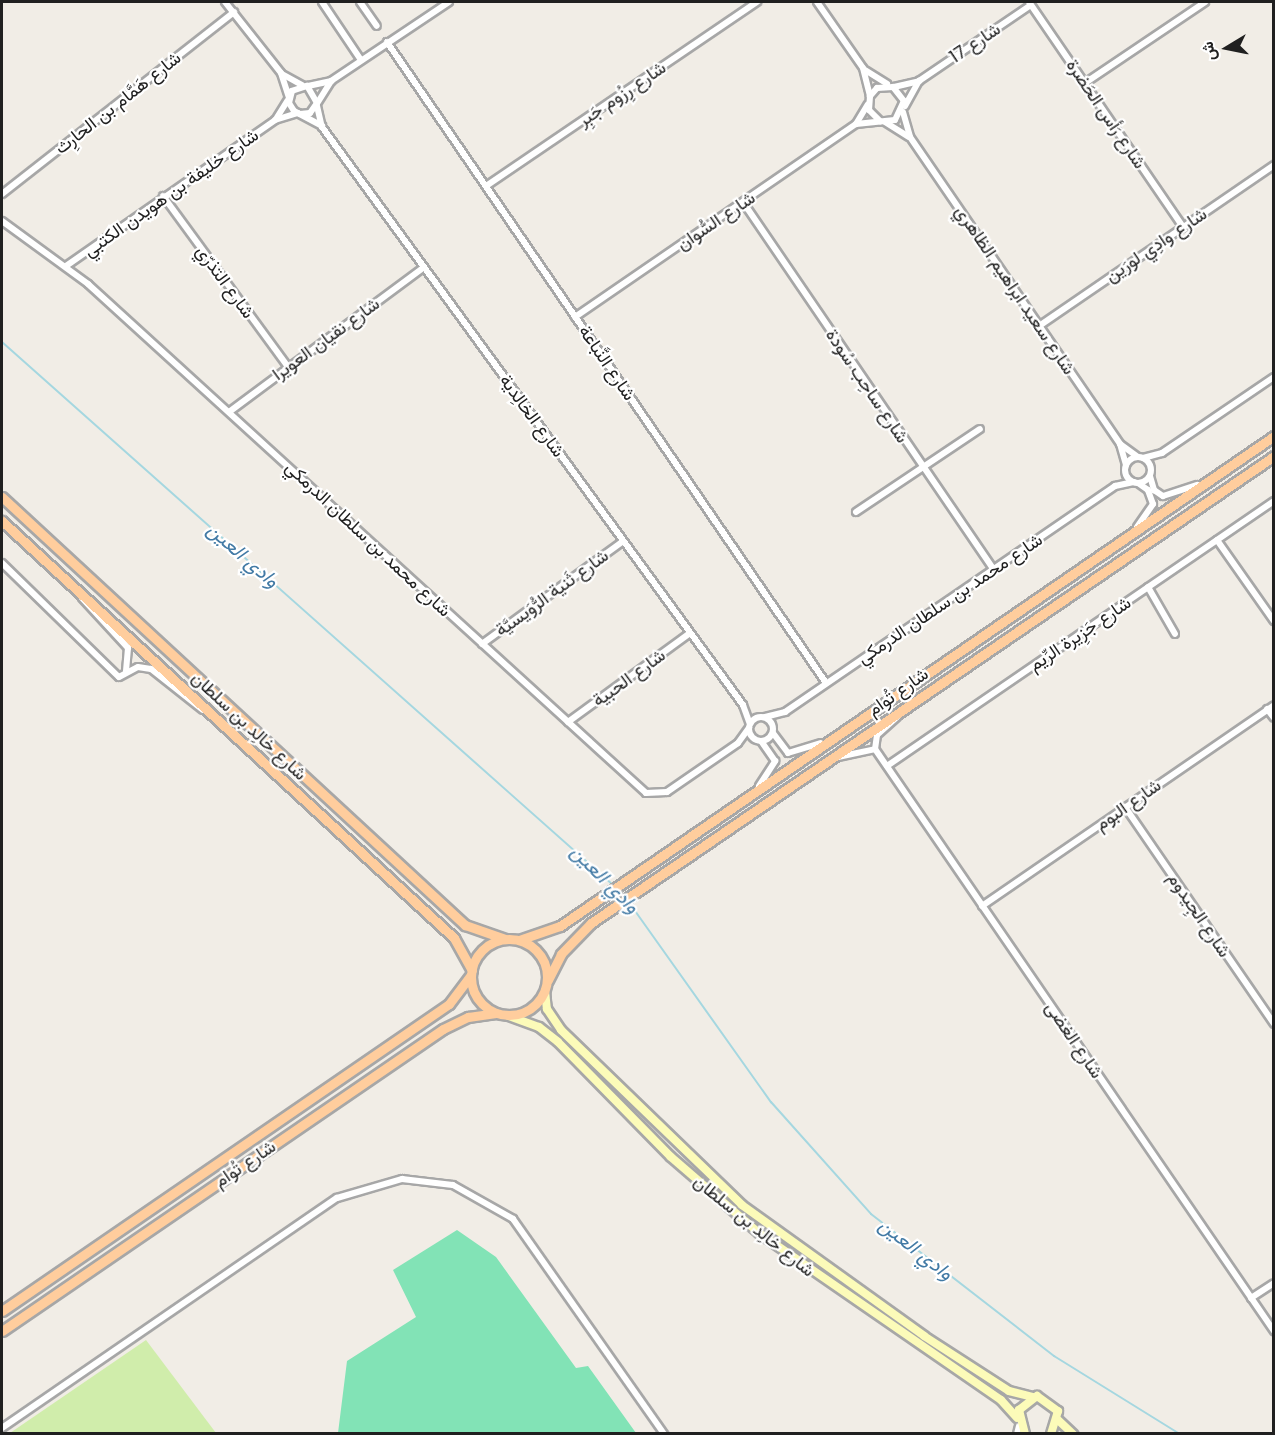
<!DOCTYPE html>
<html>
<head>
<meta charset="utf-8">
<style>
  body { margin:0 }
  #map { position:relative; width:1275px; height:1435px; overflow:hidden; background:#f1ede6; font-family:Poppins,Vazirmatn,sans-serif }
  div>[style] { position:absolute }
  .grass>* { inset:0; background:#d0edab }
  .pitch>* { inset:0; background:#82e3b6 }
  .stream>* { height:2px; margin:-1px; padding:0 1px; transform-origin:1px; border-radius:1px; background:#a5d7e0 }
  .roads { filter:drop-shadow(2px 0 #a7a7a7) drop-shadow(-2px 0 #a7a7a7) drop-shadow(0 2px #a7a7a7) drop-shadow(0 -2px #a7a7a7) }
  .street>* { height:6px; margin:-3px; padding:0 3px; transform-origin:3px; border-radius:3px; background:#fff }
  .street>.ring { margin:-3px; padding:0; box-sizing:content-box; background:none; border:6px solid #fff; border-radius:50% }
  .secondary>* { height:8px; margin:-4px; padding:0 4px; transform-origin:4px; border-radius:4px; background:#fcfbb9 }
  .primary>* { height:9px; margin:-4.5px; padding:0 4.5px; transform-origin:4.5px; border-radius:4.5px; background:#ffcd9d }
  .primary>.ring { margin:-4.5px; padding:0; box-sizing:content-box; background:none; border:9px solid #ffcd9d; border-radius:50% }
  span { translate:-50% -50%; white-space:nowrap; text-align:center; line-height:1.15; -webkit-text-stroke:4.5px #fff; paint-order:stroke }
  .street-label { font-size:18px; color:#202020 }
  .water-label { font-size:20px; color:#427aa5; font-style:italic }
  .frame { position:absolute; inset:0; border:3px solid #202020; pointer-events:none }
  .north { position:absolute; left:1197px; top:18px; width:60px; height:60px; -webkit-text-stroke:4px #fff; paint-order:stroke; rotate:260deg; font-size:16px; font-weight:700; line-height:24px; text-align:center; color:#202020 }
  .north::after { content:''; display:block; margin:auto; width:21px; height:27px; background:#202020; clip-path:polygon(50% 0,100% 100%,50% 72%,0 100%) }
</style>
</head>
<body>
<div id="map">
  <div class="grass">
    <div style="clip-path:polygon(146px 1340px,216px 1433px,10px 1433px)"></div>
  </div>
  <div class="pitch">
    <div style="clip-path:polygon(457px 1230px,496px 1257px,576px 1368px,588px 1366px,636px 1433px,338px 1433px,347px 1361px,416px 1317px,393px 1270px)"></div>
  </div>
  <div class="stream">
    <div style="left:2px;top:342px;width:819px;rotate:41.63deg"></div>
    <div style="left:628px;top:901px;width:247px;rotate:54.6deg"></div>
    <div style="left:771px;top:1102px;width:150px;rotate:48.2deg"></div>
    <div style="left:871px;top:1214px;width:232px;rotate:37.8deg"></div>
    <div style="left:1054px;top:1356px;width:148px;rotate:31.8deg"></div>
  </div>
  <div class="roads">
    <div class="street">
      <div style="left:225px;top:2px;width:90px;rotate:51.7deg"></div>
      <div style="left:281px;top:73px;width:26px;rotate:72deg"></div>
      <div style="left:322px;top:2px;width:70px;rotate:56.1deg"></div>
      <div style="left:360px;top:2px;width:29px;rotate:55deg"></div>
      <div style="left:817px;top:2px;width:80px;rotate:55.1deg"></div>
      <div style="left:863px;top:68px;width:29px;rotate:76deg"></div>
      <div style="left:1029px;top:2px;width:273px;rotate:55.6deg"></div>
      <div style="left:387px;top:42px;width:777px;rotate:55.59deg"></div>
      <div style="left:865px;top:70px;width:26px;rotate:32deg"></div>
      <div style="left:282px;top:74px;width:23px;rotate:29deg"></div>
      <div style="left:1085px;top:83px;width:145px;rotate:-34deg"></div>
      <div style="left:308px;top:86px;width:24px;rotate:-12deg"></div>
      <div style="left:894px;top:87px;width:26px;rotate:-13deg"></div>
      <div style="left:919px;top:81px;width:135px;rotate:-34.2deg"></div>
      <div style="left:318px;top:102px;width:25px;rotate:-58deg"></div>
      <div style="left:331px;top:81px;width:142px;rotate:-33.8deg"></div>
      <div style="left:317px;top:106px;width:22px;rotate:77deg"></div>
      <div style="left:322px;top:127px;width:715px;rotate:53.93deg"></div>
      <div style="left:743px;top:705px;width:20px;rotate:70deg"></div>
      <div style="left:905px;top:106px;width:29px;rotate:-61deg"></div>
      <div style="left:903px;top:112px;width:26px;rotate:74deg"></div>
      <div style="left:910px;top:137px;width:372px;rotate:55.6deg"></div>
      <div style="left:1120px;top:444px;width:22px;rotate:74deg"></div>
      <div style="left:300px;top:114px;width:10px;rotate:-6deg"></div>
      <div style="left:310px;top:113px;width:12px;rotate:-55deg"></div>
      <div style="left:317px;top:103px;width:20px;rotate:-120deg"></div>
      <div style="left:307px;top:86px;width:16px;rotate:162deg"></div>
      <div style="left:292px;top:91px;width:12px;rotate:104deg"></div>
      <div style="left:289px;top:103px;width:9px;rotate:58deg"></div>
      <div style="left:294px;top:111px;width:32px;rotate:28deg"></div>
      <div style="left:276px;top:119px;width:22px;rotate:-58deg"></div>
      <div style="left:885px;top:122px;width:28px;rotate:32deg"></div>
      <div style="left:856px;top:124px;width:23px;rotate:-59deg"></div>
      <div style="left:486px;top:186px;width:328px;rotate:-34.2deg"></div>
      <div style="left:2px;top:194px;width:295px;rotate:-38.1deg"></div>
      <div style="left:163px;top:196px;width:212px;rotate:53.8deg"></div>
      <div style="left:743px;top:202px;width:443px;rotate:55.7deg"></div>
      <div style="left:2px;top:221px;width:107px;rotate:36.2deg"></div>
      <div style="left:88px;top:284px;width:755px;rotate:42.37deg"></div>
      <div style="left:646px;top:793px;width:21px;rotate:-3deg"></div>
      <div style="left:667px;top:792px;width:86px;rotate:-34.6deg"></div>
      <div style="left:738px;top:743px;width:19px;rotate:-54deg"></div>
      <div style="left:66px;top:266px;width:255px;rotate:-34.9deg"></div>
      <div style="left:275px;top:120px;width:24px;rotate:-17deg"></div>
      <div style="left:575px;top:317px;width:341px;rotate:-34.5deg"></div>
      <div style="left:856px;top:124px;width:39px;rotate:-6deg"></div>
      <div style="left:895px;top:120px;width:21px;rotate:-65deg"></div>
      <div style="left:904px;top:101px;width:18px;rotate:-128deg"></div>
      <div style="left:893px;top:87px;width:16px;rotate:176deg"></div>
      <div style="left:877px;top:88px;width:11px;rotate:131deg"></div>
      <div style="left:870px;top:96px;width:14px;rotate:94deg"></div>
      <div style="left:869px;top:110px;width:16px;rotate:45deg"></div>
      <div style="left:1039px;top:326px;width:285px;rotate:-34.4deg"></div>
      <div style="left:229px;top:412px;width:243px;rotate:-36.6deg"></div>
      <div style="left:1120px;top:444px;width:22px;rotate:36deg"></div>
      <div class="ring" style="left:1125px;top:457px;width:20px;height:20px"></div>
      <div style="left:1143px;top:458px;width:20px;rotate:-15deg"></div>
      <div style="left:1162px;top:453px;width:135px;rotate:-34.2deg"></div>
      <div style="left:1150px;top:476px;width:15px;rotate:74deg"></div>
      <div style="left:1154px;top:490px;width:11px;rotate:34deg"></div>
      <div style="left:1163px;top:496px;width:36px;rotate:-18deg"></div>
      <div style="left:856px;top:512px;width:149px;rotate:-33.8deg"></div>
      <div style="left:1137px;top:527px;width:28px;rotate:-55deg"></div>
      <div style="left:1153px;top:504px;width:15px;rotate:-110deg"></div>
      <div style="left:1148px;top:490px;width:12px;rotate:-145deg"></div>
      <div style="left:1217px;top:540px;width:99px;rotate:54.9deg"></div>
      <div style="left:2px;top:563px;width:163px;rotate:44.3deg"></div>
      <div style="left:119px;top:677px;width:21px;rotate:-28deg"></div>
      <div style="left:138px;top:667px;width:13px;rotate:9deg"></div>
      <div style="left:151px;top:669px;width:66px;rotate:38.3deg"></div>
      <div style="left:1148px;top:587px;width:54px;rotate:60.1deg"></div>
      <div style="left:82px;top:598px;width:68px;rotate:47.4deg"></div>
      <div style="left:128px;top:648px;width:24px;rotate:95deg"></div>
      <div style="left:482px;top:644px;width:173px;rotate:-36.1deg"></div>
      <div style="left:1267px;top:709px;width:11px;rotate:52deg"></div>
      <div class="ring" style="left:749px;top:717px;width:18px;height:18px"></div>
      <div style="left:765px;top:717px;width:21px;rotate:-14deg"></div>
      <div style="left:785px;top:712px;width:400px;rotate:-34.4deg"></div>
      <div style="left:1115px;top:486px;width:19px;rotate:-12deg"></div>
      <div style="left:897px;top:717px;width:27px;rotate:138deg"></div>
      <div style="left:877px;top:735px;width:14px;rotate:98deg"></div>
      <div style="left:875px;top:749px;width:706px;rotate:55.57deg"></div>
      <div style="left:568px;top:722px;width:151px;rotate:-36.1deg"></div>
      <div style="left:773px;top:733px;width:25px;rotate:53deg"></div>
      <div style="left:788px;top:753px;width:34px;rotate:-17deg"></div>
      <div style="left:838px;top:757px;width:38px;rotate:-12deg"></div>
      <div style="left:887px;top:766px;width:469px;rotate:-34.4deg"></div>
      <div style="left:759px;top:786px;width:30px;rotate:-57deg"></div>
      <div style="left:775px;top:761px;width:24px;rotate:-125deg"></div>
      <div style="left:1125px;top:807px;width:263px;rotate:55.5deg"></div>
      <div style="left:982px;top:906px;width:354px;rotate:-34.5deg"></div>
      <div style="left:1251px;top:1298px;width:27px;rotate:-33deg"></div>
      <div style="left:2px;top:1428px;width:406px;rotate:-34.5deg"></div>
      <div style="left:337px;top:1198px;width:68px;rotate:-16.3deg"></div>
      <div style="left:402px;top:1179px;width:51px;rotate:6.7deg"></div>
      <div style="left:453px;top:1185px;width:69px;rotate:29.5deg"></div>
      <div style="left:513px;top:1219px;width:263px;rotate:54.9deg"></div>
      <div style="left:1017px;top:1434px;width:8px;rotate:-76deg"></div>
    </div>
    <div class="secondary">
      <div style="left:545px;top:991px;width:18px;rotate:84deg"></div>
      <div style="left:547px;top:1009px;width:25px;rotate:56deg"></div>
      <div style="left:561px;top:1030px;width:252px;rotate:44deg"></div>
      <div style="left:742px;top:1205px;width:224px;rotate:35.7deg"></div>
      <div style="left:924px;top:1336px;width:101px;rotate:32.9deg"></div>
      <div style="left:1009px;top:1391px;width:25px;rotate:14deg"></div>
      <div style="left:506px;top:1015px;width:35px;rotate:20deg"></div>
      <div style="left:539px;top:1027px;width:24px;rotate:38deg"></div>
      <div style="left:558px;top:1042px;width:161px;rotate:45.5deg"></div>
      <div style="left:671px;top:1157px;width:116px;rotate:40.8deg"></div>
      <div style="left:759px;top:1233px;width:294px;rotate:34.6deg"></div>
      <div style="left:1001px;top:1400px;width:24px;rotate:48deg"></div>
      <div style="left:1058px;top:1420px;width:21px;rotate:43deg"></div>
      <div style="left:1025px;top:1434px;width:25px;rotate:-104deg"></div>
      <div style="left:1019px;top:1410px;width:23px;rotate:-38deg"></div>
      <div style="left:1037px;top:1396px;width:26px;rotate:36deg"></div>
      <div style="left:1058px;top:1411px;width:24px;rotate:107deg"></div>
    </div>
    <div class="primary">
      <div style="left:2px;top:497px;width:631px;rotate:42.75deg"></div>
      <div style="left:465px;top:925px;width:42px;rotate:19.3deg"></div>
      <div style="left:2px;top:521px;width:615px;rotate:42.69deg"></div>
      <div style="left:454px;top:938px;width:37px;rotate:61deg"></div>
      <div class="ring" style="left:471px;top:939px;width:67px;height:67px"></div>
      <div style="left:519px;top:940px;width:43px;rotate:-18.9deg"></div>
      <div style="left:560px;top:926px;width:866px;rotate:-34.46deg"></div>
      <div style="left:548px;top:980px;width:29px;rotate:-63deg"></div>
      <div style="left:561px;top:954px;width:43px;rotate:-45.9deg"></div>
      <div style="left:591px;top:923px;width:827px;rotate:-34.36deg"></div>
      <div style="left:2px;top:1311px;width:542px;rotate:-34.48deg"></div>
      <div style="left:449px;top:1004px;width:36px;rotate:-53deg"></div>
      <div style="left:2px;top:1331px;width:534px;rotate:-34.4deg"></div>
      <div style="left:443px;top:1029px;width:28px;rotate:-26deg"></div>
      <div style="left:468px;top:1017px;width:28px;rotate:-8deg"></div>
    </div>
  </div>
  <div class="street-label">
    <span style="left:975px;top:43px;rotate:-34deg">شارع 17</span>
    <span style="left:622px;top:94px;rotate:-34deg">شارع رِزُوم جَبِر</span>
    <span style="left:118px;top:103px;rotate:-38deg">شارع هَمَّام بن الحارِث</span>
    <span style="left:1106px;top:114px;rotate:56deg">شارع رَأس الحَضرة</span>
    <span style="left:171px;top:193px;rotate:-35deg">شارع خليفة بن هويدن الكتبي</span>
    <span style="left:716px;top:221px;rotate:-34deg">شارع السُّوان</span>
    <span style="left:1156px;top:245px;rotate:-34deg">شارع وادِي لورَين</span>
    <span style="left:225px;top:282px;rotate:54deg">شارع التذرّي</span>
    <span style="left:1015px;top:290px;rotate:56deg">شارع سعيد ابراهيم الظاهري</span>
    <span style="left:326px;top:339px;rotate:-36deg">شارع نقيان العويرا</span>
    <span style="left:607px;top:363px;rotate:56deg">شارع النَّباعة</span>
    <span style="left:867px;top:386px;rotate:56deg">شارع ساحِب سُودة</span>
    <span style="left:532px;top:416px;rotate:54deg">شارع الخالِدية</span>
    <span style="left:368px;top:539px;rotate:43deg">شارع محمد بن سلطان الدرمكي</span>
    <span style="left:552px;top:593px;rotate:-36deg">شارع ثَنية الرُّوَيسيَّة</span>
    <span style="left:950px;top:599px;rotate:-34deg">شارع محمد بن سلطان الدرمكي</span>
    <span style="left:1080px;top:634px;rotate:-34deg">شارع جَزِيرة الرِّيم</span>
    <span style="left:629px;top:678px;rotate:-36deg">شارع الحبية</span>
    <span style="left:898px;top:692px;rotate:-35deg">شارع تُوام</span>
    <span style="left:249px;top:726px;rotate:43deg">شارع خالِد بن سلطان</span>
    <span style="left:1128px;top:805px;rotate:-35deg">شارع البوم</span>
    <span style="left:1199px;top:915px;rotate:56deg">شارع الجِيدوم</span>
    <span style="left:1074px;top:1040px;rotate:56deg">شارع الغضى</span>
    <span style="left:245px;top:1164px;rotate:-34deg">شارع تُوام</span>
    <span style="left:754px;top:1226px;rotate:39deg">شارع خالِد بن سلطان</span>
  </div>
  <div class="water-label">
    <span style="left:243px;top:555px;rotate:41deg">وادي العين</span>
    <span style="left:605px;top:879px;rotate:45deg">وادي العين</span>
    <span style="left:916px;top:1249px;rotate:38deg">وادي العين</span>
  </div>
  <div class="frame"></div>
  <div class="north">ش</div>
</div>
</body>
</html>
